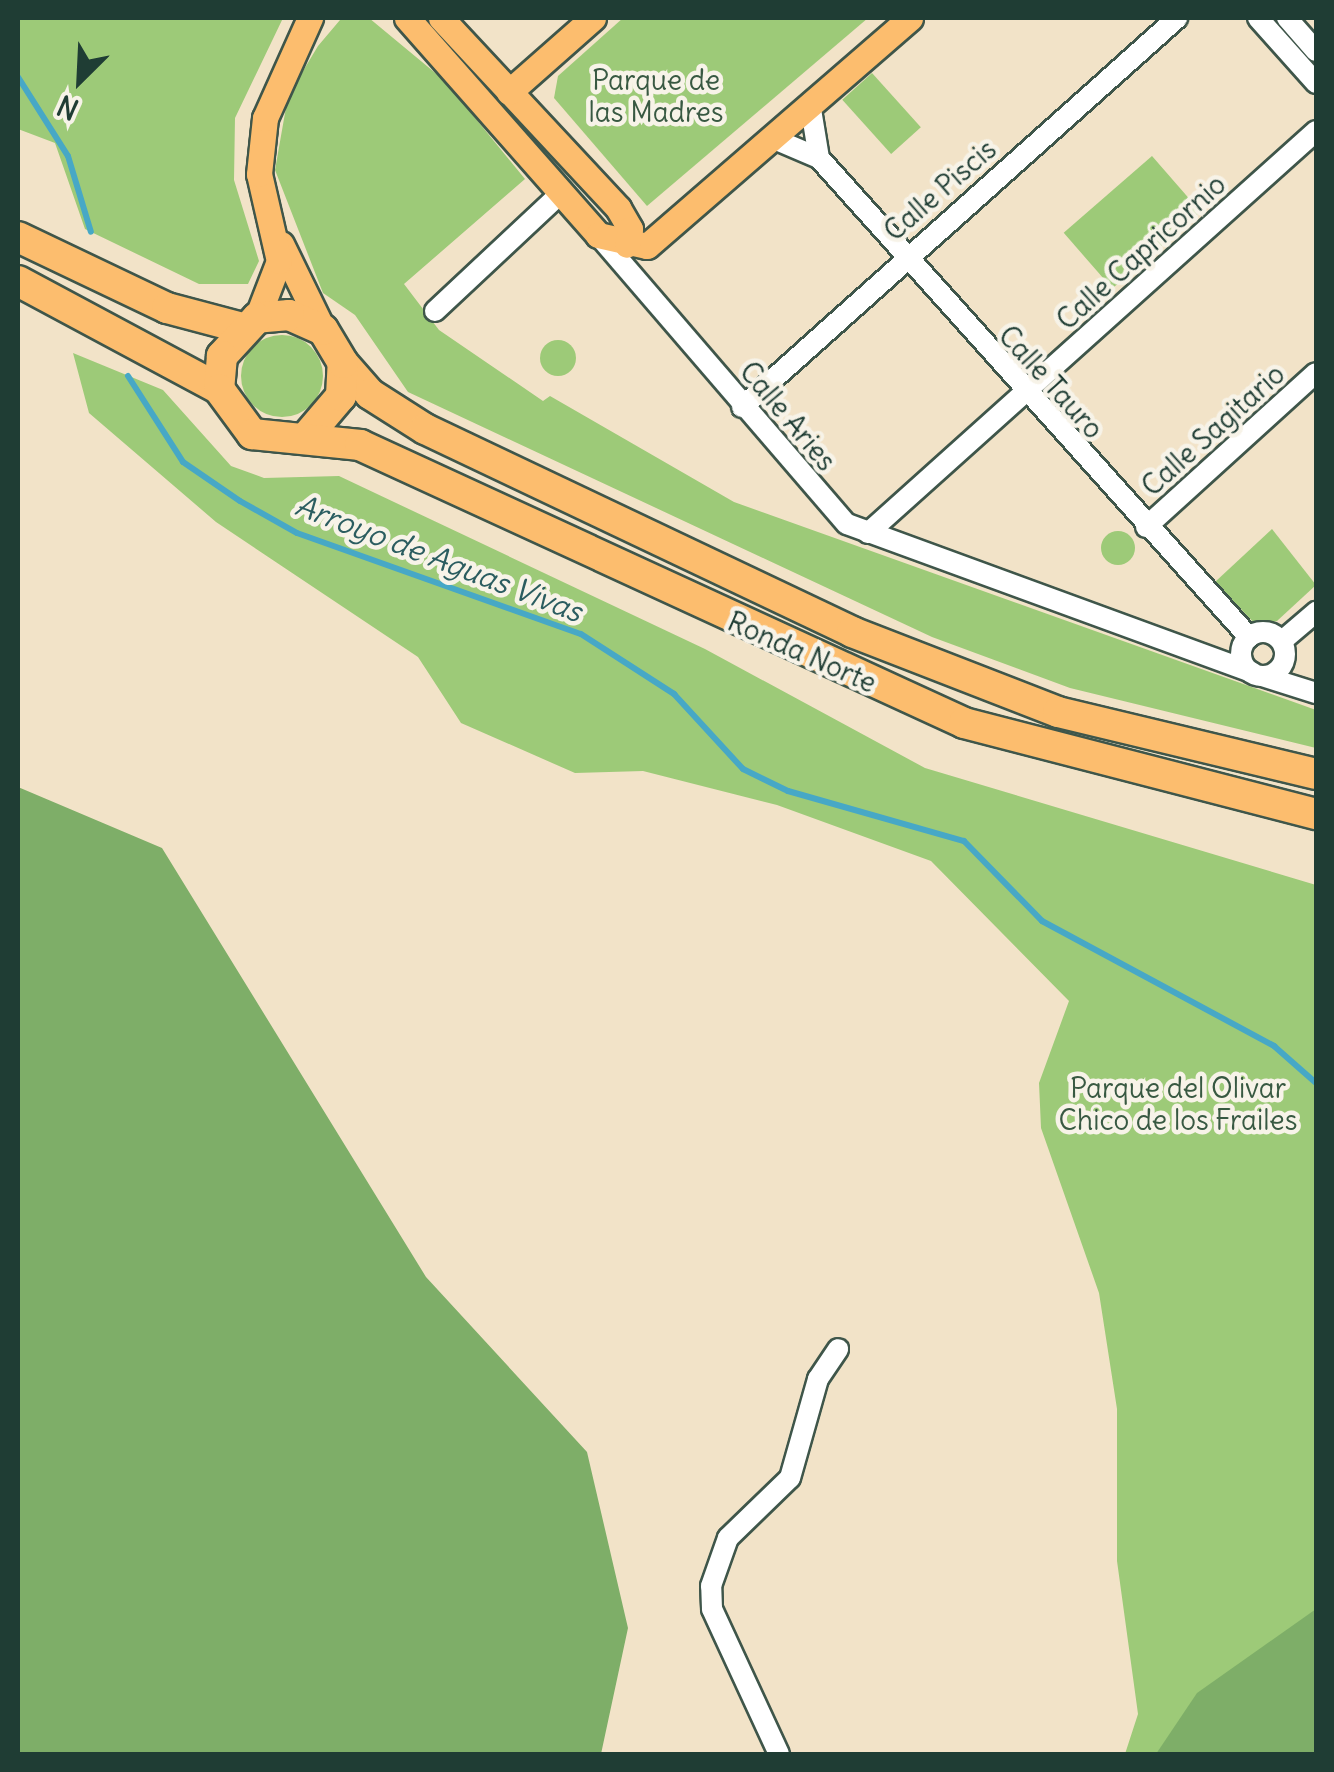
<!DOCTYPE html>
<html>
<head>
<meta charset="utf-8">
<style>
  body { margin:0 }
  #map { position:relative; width:1334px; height:1772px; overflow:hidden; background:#f2e3c8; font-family:Delius,sans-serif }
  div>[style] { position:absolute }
  .green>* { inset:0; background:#9dca78; transform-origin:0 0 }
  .round { border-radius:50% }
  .forest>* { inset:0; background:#7eae68 }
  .stream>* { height:6px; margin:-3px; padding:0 3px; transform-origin:3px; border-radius:3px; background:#47a8c6 }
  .roads { filter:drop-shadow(2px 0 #3f564a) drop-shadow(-2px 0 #3f564a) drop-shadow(0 2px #3f564a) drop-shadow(0 -2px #3f564a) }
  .minor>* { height:20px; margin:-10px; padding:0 10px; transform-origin:10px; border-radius:10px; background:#fff }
  .minor>.ring { margin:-10px; padding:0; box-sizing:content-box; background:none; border:20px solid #fff; border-radius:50% }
  .major>* { height:25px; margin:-12.5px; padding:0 12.5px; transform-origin:12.5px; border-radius:12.5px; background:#fcbd6e }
  .highway>* { height:30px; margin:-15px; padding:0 15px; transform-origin:15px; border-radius:15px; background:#fcbd6e }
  span { translate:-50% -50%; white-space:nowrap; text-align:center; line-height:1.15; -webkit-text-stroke:9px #f7f3e8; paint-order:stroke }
  .park-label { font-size:28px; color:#385942 }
  .street-label { font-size:28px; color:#1f3d34 }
  .water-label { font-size:30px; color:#2b5d60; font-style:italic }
  .frame { position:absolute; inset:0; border:20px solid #1f3d34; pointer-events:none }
  .north { position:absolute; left:30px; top:30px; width:100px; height:100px; -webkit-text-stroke:8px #f7f3e8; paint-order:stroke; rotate:204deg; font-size:28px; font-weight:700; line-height:40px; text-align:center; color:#1f3d34 }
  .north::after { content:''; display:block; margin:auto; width:35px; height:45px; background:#1f3d34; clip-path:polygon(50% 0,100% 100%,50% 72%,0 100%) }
</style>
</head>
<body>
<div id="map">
  <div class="green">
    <div style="clip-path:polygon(18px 18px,283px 18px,235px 118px,234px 180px,259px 261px,248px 284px,199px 284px,85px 229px,55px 143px,18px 129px)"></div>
    <div style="clip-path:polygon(369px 18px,445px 81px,525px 179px,404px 284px,439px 330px,543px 401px,550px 396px,734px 502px,1316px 710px,1316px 748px,1070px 688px,932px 637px,408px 392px,355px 315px,323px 293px,275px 170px,288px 96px,318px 46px,340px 20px)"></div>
    <div style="clip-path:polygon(623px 18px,868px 18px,647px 206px,554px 98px,558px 76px)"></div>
    <div style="left:872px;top:73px;width:73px;height:40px;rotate:48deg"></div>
    <div style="left:1152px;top:156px;width:74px;height:117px;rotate:49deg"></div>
    <div class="round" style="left:241px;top:335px;width:82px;height:82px"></div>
    <div class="round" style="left:540px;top:340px;width:36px;height:36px"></div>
    <div style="clip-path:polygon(73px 353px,163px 390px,231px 466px,264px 478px,339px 476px,705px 649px,925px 768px,1316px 885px,1316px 1754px,1125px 1754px,1138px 1714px,1117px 1561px,1117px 1409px,1099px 1293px,1041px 1128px,1039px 1083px,1069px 1001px,931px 861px,777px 805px,643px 771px,575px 773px,461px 723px,418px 657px,216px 522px,89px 413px)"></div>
    <div style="clip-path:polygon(1272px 529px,1316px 585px,1277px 621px,1257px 626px,1215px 582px)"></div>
    <div class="round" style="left:1101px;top:531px;width:34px;height:34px"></div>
  </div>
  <div class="forest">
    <div style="clip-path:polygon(18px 787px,162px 848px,426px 1277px,587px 1452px,628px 1628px,601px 1754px,18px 1754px)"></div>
    <div style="clip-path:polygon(1316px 1609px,1316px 1754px,1156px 1754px,1197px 1693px)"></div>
  </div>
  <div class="stream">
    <div style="left:18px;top:77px;width:93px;rotate:57.7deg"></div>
    <div style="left:68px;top:156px;width:79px;rotate:73.2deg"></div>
    <div style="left:128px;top:376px;width:102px;rotate:57.4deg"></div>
    <div style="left:183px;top:462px;width:69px;rotate:34.4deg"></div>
    <div style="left:240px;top:501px;width:65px;rotate:29.3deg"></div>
    <div style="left:297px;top:533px;width:301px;rotate:19.6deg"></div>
    <div style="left:581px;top:634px;width:111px;rotate:32.8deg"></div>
    <div style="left:674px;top:694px;width:102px;rotate:47.4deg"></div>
    <div style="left:743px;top:769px;width:50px;rotate:26.1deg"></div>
    <div style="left:788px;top:791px;width:183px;rotate:15.9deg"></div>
    <div style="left:964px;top:841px;width:112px;rotate:45.7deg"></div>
    <div style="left:1042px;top:921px;width:264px;rotate:28.3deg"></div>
    <div style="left:1274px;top:1046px;width:56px;rotate:41.4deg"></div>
  </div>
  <div class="roads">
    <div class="minor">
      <div style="left:1258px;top:18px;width:87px;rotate:48.3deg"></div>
      <div style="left:1287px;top:18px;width:44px;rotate:48.7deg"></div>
      <div style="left:810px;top:103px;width:56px;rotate:80.7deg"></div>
      <div style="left:772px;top:138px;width:51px;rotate:23.1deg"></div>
      <div style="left:819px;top:158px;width:644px;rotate:48.09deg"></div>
      <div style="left:598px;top:235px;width:381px;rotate:49.3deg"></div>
      <div style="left:847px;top:524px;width:431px;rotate:20.1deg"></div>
      <div style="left:435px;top:311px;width:173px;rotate:-43.1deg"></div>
      <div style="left:742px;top:407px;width:584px;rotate:-41.8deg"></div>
      <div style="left:1146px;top:527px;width:229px;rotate:-42.2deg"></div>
      <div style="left:868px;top:533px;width:602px;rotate:-41.9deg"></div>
      <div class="ring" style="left:1241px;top:632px;width:24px;height:24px"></div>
      <div style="left:1282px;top:641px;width:45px;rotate:-40.5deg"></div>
      <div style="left:1262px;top:676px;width:57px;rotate:17.5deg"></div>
      <div style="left:779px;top:1754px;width:160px;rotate:-114.8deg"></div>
      <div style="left:712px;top:1609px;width:23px;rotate:-92deg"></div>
      <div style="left:711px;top:1586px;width:51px;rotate:-70.5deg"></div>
      <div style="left:728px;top:1538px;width:86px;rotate:-44.1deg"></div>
      <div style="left:790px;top:1478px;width:103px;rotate:-74.2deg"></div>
      <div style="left:818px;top:1379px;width:36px;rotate:-56deg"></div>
    </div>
    <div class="major">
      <div style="left:407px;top:18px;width:289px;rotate:48.6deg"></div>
      <div style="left:598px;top:235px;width:50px;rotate:12.7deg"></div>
      <div style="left:647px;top:246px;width:348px;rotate:-40.9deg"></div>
      <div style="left:441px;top:18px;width:260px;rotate:47deg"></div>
      <div style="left:618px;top:208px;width:24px;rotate:60deg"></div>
      <div style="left:630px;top:229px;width:16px;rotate:101deg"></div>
      <div style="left:509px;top:92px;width:112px;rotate:-41.4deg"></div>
      <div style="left:281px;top:244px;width:96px;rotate:64deg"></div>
      <div style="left:257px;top:318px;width:61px;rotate:-68.9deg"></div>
      <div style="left:279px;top:261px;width:89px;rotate:-102.9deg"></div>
      <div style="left:259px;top:174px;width:56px;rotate:-83.9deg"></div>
      <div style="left:265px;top:118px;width:110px;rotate:-65.8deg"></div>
    </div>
    <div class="highway">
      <div style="left:18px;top:237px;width:165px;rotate:25.5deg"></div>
      <div style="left:167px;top:308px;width:78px;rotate:14.9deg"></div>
      <div style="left:18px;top:281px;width:228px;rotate:28.2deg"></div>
      <div style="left:343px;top:363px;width:41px;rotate:48.9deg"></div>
      <div style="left:370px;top:394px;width:65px;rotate:32.5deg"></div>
      <div style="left:425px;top:429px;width:473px;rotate:25.4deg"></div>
      <div style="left:852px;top:632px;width:221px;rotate:21.2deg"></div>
      <div style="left:1058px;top:712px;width:265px;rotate:13.5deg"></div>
      <div style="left:307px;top:436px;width:52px;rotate:-49.6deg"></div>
      <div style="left:341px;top:396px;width:33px;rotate:-87deg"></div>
      <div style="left:343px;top:363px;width:39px;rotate:-121deg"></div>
      <div style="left:323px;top:330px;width:37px;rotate:-156deg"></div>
      <div style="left:289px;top:315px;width:32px;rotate:175deg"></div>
      <div style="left:257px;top:318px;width:52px;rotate:132.6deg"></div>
      <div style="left:222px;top:356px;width:33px;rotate:95deg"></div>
      <div style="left:219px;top:389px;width:56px;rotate:53.7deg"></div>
      <div style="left:252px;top:434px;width:109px;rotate:5.8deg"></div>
      <div style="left:360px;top:445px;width:665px;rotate:24.71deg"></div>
      <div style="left:964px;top:723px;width:364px;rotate:14.5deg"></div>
    </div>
  </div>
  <div class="park-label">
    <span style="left:656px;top:96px">Parque de<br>las Madres</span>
    <span style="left:1178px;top:1104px">Parque del Olivar<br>Chico de los Frailes</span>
  </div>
  <div class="street-label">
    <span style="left:940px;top:190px;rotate:-41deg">Calle Piscis</span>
    <span style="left:1141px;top:252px;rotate:-42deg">Calle Capricornio</span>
    <span style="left:1051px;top:382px;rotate:48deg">Calle Tauro</span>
    <span style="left:788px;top:416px;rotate:50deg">Calle Aries</span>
    <span style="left:1213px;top:430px;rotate:-42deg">Calle Sagitario</span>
    <span style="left:802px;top:652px;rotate:24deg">Ronda Norte</span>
  </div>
  <div class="water-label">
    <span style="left:439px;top:558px;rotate:21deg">Arroyo de Aguas Vivas</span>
  </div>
  <div class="frame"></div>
  <div class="north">N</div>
</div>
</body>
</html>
